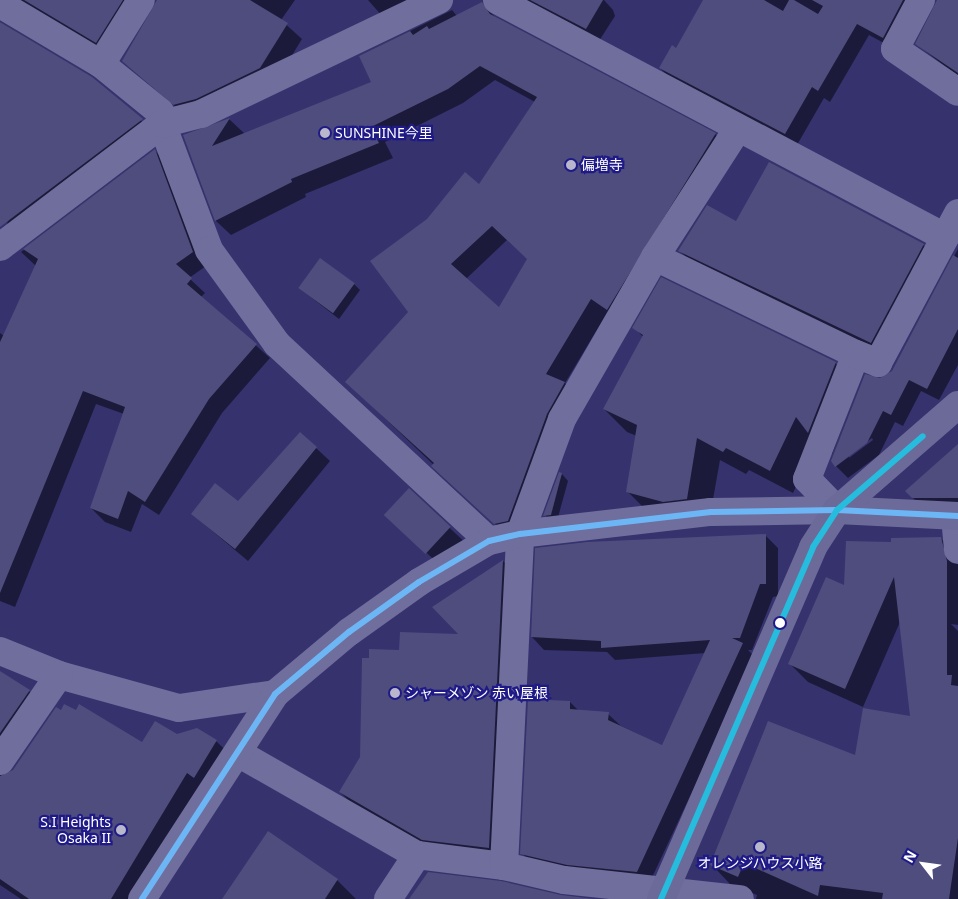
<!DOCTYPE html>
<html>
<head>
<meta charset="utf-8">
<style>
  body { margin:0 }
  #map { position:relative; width:958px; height:899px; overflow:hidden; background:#35326e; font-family:"Noto Sans","Noto Sans JP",sans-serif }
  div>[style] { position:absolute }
  .shadow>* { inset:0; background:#0007; transform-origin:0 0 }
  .building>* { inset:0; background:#4f4d7d; transform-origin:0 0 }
  .street>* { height:28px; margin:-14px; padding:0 14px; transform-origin:14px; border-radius:14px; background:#706e9c }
  .secondary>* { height:28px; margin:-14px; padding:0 14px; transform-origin:14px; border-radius:14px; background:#6c6a98 }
  .bus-1>* { height:6px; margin:-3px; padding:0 3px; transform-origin:3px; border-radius:3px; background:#6db6f5 }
  .bus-2>* { height:6px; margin:-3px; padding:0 3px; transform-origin:3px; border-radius:3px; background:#26bcdd }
  .dots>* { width:14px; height:14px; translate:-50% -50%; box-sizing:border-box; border:2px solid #1f1a87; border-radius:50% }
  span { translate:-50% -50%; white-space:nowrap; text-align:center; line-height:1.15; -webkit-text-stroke:4.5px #1f1a87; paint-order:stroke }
  .poi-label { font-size:14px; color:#fff }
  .left { translate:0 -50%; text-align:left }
  .right { translate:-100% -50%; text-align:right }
  .north { position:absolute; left:898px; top:839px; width:50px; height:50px; -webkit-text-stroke:4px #1f1a87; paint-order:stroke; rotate:300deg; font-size:14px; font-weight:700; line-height:20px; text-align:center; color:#fff }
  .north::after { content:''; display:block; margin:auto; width:18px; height:22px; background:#fff; clip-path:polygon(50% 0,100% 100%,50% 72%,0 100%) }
</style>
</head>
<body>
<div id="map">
  <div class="shadow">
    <div style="clip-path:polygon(0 0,154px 0,111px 57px)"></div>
    <div style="clip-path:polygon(158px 0,295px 0,281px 20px,302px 39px,275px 83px,189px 119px,123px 60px)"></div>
    <div style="clip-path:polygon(368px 0,445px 0,390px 25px)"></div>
    <div style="clip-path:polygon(522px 0,604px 0,613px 10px,615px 16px,599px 41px)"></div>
    <div style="clip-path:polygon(704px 0,926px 0,895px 49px,869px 35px,830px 102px,824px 98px,797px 145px,672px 80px,660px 68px,677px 49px)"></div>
    <div style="clip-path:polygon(958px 0,958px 77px,917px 44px)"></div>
    <div style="clip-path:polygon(evenodd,481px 3px,497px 19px,715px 134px,730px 149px,622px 323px,607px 313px,565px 383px,579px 398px,510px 538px,347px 382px,410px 312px,428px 220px,479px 186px,535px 102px,495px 80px,463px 103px,385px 142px,393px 158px,305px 194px,306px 197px,231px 235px,216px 221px,184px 136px,229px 119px,245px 134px,373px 82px,360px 56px,452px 10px,457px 16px,481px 3px,507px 240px,528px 259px,499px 309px,466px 279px,507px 240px)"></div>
    <div style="clip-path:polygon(0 22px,91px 78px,157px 134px,21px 238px,7px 223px,40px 165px,0 209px)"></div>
    <div style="clip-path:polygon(155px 151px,168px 164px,206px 266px,189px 278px,205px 293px,201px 297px,270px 358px,222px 413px,159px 515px,142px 504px,131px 532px,105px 522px,91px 508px,124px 414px,96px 404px,15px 607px,0 601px,0 333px,4px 336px,36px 266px,21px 252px)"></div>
    <div style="clip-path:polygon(737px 223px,923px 245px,936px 257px,884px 355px,692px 263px,679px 250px)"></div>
    <div style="clip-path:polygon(evenodd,958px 249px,958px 365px,939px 400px,921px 391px,903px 426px,895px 422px,879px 455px,848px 478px,836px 466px,880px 380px,893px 371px,958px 249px,872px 438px,873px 440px,849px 458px,849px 455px,872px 438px)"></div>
    <div style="clip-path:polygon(354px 284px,360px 290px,339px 319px,299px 288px)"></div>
    <div style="clip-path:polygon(634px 327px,835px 363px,858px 386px,832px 454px,818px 441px,793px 493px,749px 470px,746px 474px,720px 460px,709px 522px,650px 514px,627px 491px,637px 436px,627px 432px,604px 409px,643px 337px)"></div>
    <div style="clip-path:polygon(958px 446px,958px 507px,919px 504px,907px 492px)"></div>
    <div style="clip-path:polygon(316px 448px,330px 461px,248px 561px,192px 514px,238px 503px)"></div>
    <div style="clip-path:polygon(562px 474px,568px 481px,557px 521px,551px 521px,545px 515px)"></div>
    <div style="left:409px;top:490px;width:74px;height:34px;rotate:43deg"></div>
    <div style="clip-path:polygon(765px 535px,778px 548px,778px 596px,773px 597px,752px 650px,748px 650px,755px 657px,649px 884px,534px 866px,522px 853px,570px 702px,579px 711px,608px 714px,621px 726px,663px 746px,706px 653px,615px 660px,607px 652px,544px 650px,532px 637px)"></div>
    <div style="clip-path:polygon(941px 539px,958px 556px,958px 625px,951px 624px,958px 631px,958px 899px,756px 899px,757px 895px,730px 884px,712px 865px,912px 718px,900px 622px,863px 707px,808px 682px,790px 664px,846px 587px,892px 543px)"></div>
    <div style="clip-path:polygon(503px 561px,520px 578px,506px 865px,440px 856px,357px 809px,340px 792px,362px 757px,401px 652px,461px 635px,434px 608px)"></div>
    <div style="clip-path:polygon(0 672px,29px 691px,50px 712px,7px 774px,177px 736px,216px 741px,237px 761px,144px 899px,21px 899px,0 885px)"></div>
    <div style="clip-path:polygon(268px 833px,337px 880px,356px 899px,223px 899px)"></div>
  </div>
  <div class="building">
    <div style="clip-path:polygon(24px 0,123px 0,96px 43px)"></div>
    <div style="clip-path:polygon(157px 0,250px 0,288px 23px,260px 68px,196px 99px,173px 105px,122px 61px)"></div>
    <div style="clip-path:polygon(530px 0,603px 0,586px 29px)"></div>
    <div style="clip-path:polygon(703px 0,764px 0,783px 11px,789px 0,794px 0,818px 14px,823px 6px,812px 0,903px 0,883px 38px,857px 24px,818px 91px,812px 87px,785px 134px,659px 68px,672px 45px,676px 48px)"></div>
    <div style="clip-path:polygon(937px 0,958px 0,958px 73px,915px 44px)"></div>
    <div style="clip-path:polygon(evenodd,482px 2px,490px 14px,716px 133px,607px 310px,591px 299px,546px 374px,565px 382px,547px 414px,508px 521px,494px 524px,431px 466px,434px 463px,345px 382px,408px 312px,370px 261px,427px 219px,465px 172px,479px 184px,537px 97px,480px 66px,448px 89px,371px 127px,379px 143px,291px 179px,292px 182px,215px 221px,183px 135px,230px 118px,212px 146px,371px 82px,359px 56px,410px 31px,413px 35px,427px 26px,429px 29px,482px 2px,492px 226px,527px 259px,499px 307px,451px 264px,492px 226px)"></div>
    <div style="clip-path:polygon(0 22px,92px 77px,143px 119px,0 227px)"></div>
    <div style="clip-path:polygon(155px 149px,193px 252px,176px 264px,192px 278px,187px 284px,257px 344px,209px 399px,145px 502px,128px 491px,118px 519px,90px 508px,125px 407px,83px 391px,0 593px,0 342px,38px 259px,23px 249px)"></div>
    <div style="clip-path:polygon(769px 162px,924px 244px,871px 343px,678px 251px,707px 205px,736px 221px)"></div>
    <div style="clip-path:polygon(953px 255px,958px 258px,958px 329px,927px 389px,909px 380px,891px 415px,883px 411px,867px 443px,835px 467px,831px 461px,865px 374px,880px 378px,892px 371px)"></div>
    <div style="left:320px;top:258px;width:43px;height:37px;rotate:36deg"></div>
    <div style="clip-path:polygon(661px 277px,836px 362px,808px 433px,796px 417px,770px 471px,726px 448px,723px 452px,697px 438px,687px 499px,663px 502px,626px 492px,637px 425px,603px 409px,643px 335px,632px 328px)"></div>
    <div style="clip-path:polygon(300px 432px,317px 447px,235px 549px,191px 514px,215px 483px,238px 501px)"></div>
    <div style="clip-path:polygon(958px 444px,958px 498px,912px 498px,905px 491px)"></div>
    <div style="clip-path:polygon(559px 472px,562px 473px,551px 515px,543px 516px)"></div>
    <div style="left:409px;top:488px;width:57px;height:37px;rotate:43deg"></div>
    <div style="clip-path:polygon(766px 534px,766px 584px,760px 584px,740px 638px,732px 638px,743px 643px,637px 872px,567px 865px,520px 854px,528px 699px,570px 701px,570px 709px,609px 712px,608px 720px,662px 745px,710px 640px,601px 648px,601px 641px,531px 637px,535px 548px,587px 542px)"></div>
    <div style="clip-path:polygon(941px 537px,947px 561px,947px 675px,952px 675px,951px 685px,958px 686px,958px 838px,949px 899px,882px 899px,883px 893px,820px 885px,818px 896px,744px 863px,738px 877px,710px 865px,768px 721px,855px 755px,863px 708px,910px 716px,894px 577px,845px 689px,788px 664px,826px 577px,844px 585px,846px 541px,891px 542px,891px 538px)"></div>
    <div style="clip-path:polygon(503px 560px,489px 848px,422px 840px,339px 792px,360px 757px,362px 658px,369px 658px,369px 649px,399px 650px,400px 632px,458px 634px,432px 607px)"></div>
    <div style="clip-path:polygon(0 671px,30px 690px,0 733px)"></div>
    <div style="clip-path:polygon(64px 704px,76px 710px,79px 704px,142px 742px,155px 721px,177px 734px,197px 728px,217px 740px,194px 778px,187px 773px,111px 899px,29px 899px,0 879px,0 776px,13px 770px,56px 707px,61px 710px)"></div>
    <div style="clip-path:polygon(268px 831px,338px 879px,325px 899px,222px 899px)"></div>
    <div style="clip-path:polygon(428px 872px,501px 881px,561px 895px,594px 899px,409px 899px)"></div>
  </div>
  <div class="street">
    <div style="left:497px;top:0;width:507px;rotate:27.88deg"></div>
    <div style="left:921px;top:0;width:55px;rotate:118deg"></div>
    <div style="left:895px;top:49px;width:76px;rotate:34.3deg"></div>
    <div style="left:0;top:4px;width:117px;rotate:30.7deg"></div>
    <div style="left:101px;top:64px;width:76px;rotate:39.1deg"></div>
    <div style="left:160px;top:112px;width:12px;rotate:81deg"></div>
    <div style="left:162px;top:124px;width:134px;rotate:69.5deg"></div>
    <div style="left:209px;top:250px;width:116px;rotate:54.1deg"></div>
    <div style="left:277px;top:344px;width:289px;rotate:42.9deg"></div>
    <div style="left:101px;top:64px;width:75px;rotate:-58deg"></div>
    <div style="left:0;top:247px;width:203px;rotate:-37.2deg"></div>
    <div style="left:162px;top:124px;width:40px;rotate:-14.4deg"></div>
    <div style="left:201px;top:114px;width:264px;rotate:-25.6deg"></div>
    <div style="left:655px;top:257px;width:223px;rotate:25.8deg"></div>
    <div style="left:837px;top:510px;width:43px;rotate:-134.1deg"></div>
    <div style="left:807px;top:479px;width:134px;rotate:-68.6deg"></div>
    <div style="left:856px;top:354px;width:24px;rotate:22deg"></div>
    <div style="left:878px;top:363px;width:170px;rotate:-61.9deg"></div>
    <div style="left:955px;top:516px;width:34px;rotate:85deg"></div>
    <div style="left:0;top:651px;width:64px;rotate:22.1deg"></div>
    <div style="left:59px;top:675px;width:124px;rotate:15.4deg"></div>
    <div style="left:179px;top:708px;width:97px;rotate:-8.3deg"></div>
    <div style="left:238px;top:753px;width:206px;rotate:29.7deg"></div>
    <div style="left:417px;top:855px;width:88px;rotate:7.2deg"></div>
    <div style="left:504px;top:866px;width:62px;rotate:13.1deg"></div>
    <div style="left:564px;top:880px;width:177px;rotate:6.2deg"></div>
    <div style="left:0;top:761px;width:104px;rotate:-55.5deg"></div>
    <div style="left:504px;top:866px;width:332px;rotate:-87.2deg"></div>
    <div style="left:520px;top:534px;width:122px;rotate:-69.9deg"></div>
    <div style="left:562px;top:419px;width:187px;rotate:-60.1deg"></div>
    <div style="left:655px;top:257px;width:153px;rotate:-57.2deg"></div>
    <div style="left:142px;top:899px;width:244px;rotate:-57deg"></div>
    <div style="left:275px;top:694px;width:97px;rotate:-40deg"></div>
    <div style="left:349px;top:632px;width:86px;rotate:-35.5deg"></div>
    <div style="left:419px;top:582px;width:81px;rotate:-30.4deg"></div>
    <div style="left:489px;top:541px;width:32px;rotate:-13deg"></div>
    <div style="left:520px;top:534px;width:192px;rotate:-6.6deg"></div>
    <div style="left:711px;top:512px;width:126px;rotate:-0.9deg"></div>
    <div style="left:388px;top:899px;width:53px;rotate:-56.6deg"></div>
  </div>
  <div class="secondary">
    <div style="left:837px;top:510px;width:121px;rotate:2.8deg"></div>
    <div style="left:661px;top:899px;width:383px;rotate:-66.6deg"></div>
    <div style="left:813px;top:547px;width:44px;rotate:-57deg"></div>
    <div style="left:837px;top:510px;width:160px;rotate:-41deg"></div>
  </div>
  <div class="bus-1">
    <div style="left:142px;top:899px;width:244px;rotate:-57deg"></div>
    <div style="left:275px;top:694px;width:97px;rotate:-40deg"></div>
    <div style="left:349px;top:632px;width:86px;rotate:-35.5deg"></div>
    <div style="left:419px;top:582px;width:81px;rotate:-30.4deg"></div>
    <div style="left:489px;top:541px;width:32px;rotate:-13deg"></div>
    <div style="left:520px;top:534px;width:192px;rotate:-6.6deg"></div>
    <div style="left:711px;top:512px;width:126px;rotate:-0.9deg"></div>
    <div style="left:837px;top:510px;width:121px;rotate:2.8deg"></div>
  </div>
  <div class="bus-2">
    <div style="left:661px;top:899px;width:383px;rotate:-66.6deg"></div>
    <div style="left:813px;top:547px;width:44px;rotate:-57deg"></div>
    <div style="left:837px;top:510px;width:113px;rotate:-40.7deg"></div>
  </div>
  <div class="dots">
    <div style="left:325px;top:133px;background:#b8b7cc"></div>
    <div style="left:571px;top:165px;background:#b8b7cc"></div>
    <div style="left:780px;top:623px;background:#fff"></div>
    <div style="left:395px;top:693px;background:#b8b7cc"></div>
    <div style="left:121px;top:830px;background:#b8b7cc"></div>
    <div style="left:760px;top:847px;background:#b8b7cc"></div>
  </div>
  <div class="poi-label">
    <span class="left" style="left:335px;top:133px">SUNSHINE今里</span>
    <span class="left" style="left:581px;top:165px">偏増寺</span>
    <span class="left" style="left:405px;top:693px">シャーメゾン 赤い屋根</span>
    <span class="right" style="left:111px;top:830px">S.I Heights<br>Osaka II</span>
    <span style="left:760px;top:863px">オレンジハウス小路</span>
  </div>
  <div class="north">N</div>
</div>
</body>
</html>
